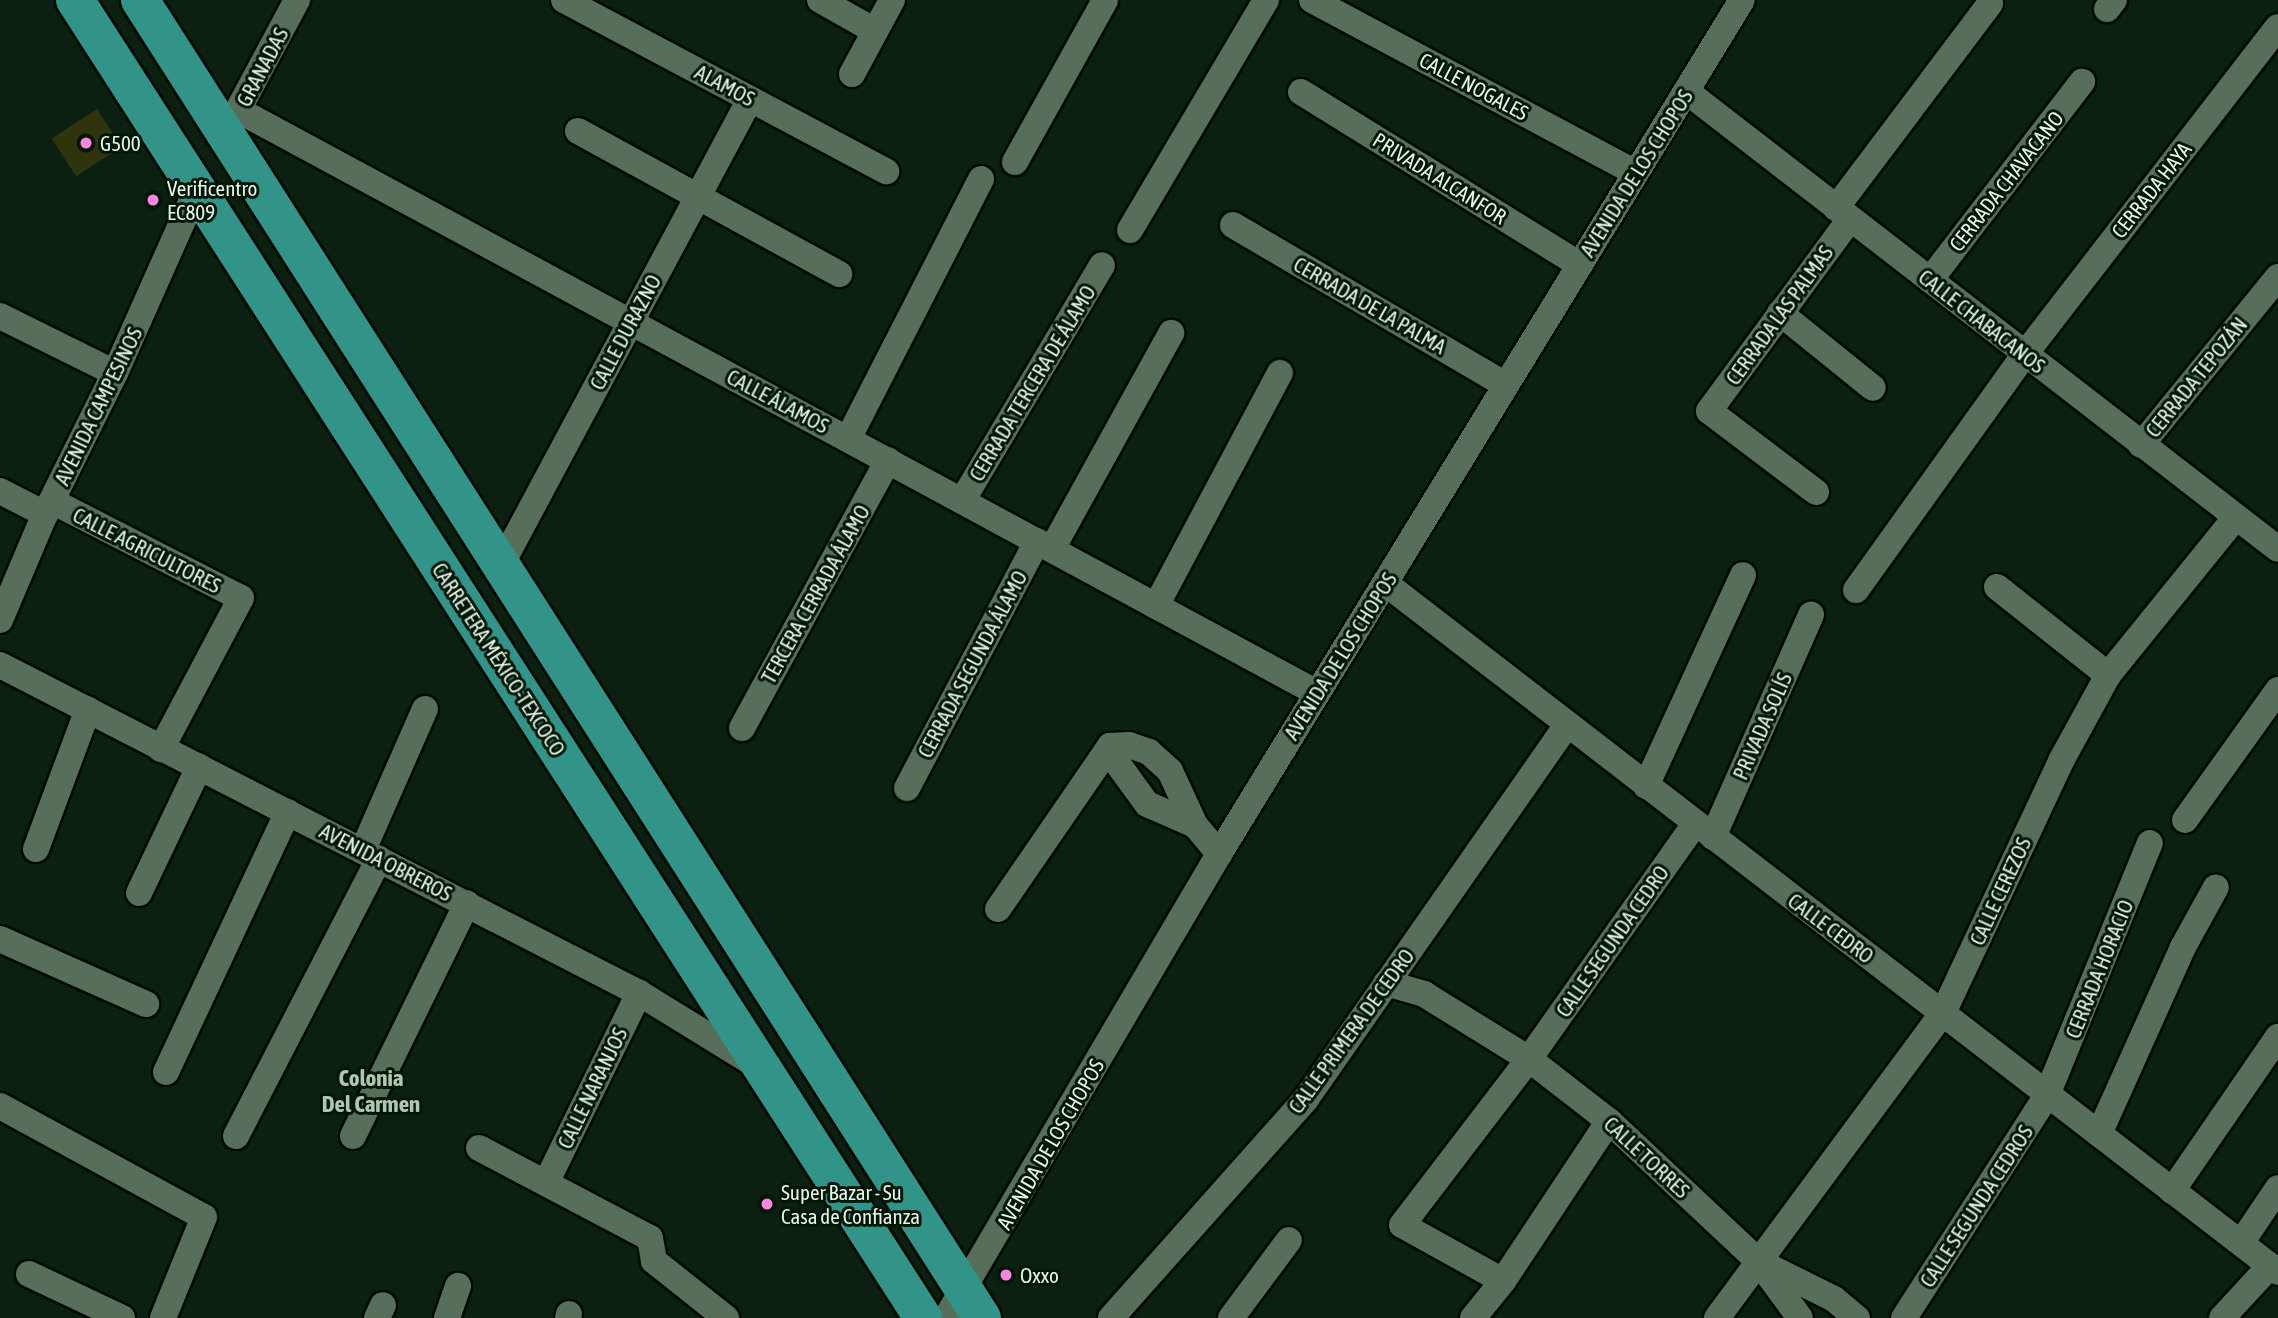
<!DOCTYPE html>
<html>
<head>
<meta charset="utf-8">
<style>
  body { margin:0 }
  #map { position:relative; width:2278px; height:1318px; overflow:hidden; background:#0b2010; font-family:"Asap Condensed",sans-serif }
  div>[style] { position:absolute }
  .building>* { inset:0; background:#30340d; transform-origin:0 0 }
  .roads { filter:drop-shadow(2px 0 #000901) drop-shadow(-2px 0 #000901) drop-shadow(0 2px #000901) drop-shadow(0 -2px #000901) }
  .minor>* { height:26px; margin:-13px; padding:0 13px; transform-origin:13px; border-radius:13px; background:#566e5a }
  .highway>* { height:38px; margin:-19px; padding:0 19px; transform-origin:19px; border-radius:19px; background:#329488 }
  .dots>* { width:19px; height:19px; translate:-50% -50%; box-sizing:border-box; border:4px solid #031707; border-radius:50% }
  span { translate:-50% -50%; white-space:nowrap; text-align:center; line-height:1.15; -webkit-text-stroke:6px #031707; paint-order:stroke }
  .street-label { font-size:21px; color:#e7f4e9 }
  .poi-label { font-size:21px; color:#e7f4e9 }
  .left { translate:0 -50%; text-align:left }
  .neighbourhood-label { font-size:23px; color:#adc7b1; font-weight:700 }
</style>
</head>
<body>
<div id="map">
  <div class="building">
    <div style="left:97px;top:109px;width:45px;height:54px;rotate:57deg"></div>
  </div>
  <div class="roads">
    <div class="minor">
      <div style="left:564px;top:0;width:365px;rotate:28deg"></div>
      <div style="left:820px;top:0;width:63px;rotate:29.4deg"></div>
      <div style="left:1312px;top:0;width:367px;rotate:28.1deg"></div>
      <div style="left:2107px;top:9px;width:11px;rotate:-52deg"></div>
      <div style="left:852px;top:74px;width:84px;rotate:-61.6deg"></div>
      <div style="left:1686px;top:91px;width:748px;rotate:37.73deg"></div>
      <div style="left:1301px;top:92px;width:328px;rotate:31.8deg"></div>
      <div style="left:238px;top:110px;width:1226px;rotate:28.38deg"></div>
      <div style="left:230px;top:125px;width:142px;rotate:-61.8deg"></div>
      <div style="left:578px;top:131px;width:298px;rotate:28.7deg"></div>
      <div style="left:1015px;top:162px;width:185px;rotate:-60.9deg"></div>
      <div style="left:1836px;top:208px;width:256px;rotate:-53deg"></div>
      <div style="left:1233px;top:225px;width:316px;rotate:30.4deg"></div>
      <div style="left:1130px;top:230px;width:267px;rotate:-59.4deg"></div>
      <div style="left:1930px;top:280px;width:250px;rotate:-52.5deg"></div>
      <div style="left:1780px;top:313px;width:119px;rotate:38.9deg"></div>
      <div style="left:0;top:316px;width:128px;rotate:26.4deg"></div>
      <div style="left:848px;top:439px;width:292px;rotate:-62.9deg"></div>
      <div style="left:2141px;top:445px;width:217px;rotate:-50.8deg"></div>
      <div style="left:0;top:491px;width:51px;rotate:27.1deg"></div>
      <div style="left:1816px;top:492px;width:134px;rotate:-142.9deg"></div>
      <div style="left:1709px;top:411px;width:238px;rotate:-53.7deg"></div>
      <div style="left:52px;top:501px;width:212px;rotate:27.2deg"></div>
      <div style="left:241px;top:598px;width:171px;rotate:117.9deg"></div>
      <div style="left:962px;top:501px;width:274px;rotate:-59.3deg"></div>
      <div style="left:1052px;top:549px;width:247px;rotate:-61.1deg"></div>
      <div style="left:501px;top:565px;width:528px;rotate:-61.88deg"></div>
      <div style="left:1385px;top:583px;width:1128px;rotate:37.65deg"></div>
      <div style="left:1997px;top:587px;width:142px;rotate:38.4deg"></div>
      <div style="left:1856px;top:590px;width:290px;rotate:-54.4deg"></div>
      <div style="left:2025px;top:354px;width:413px;rotate:-52.3deg"></div>
      <div style="left:1156px;top:606px;width:264px;rotate:-62deg"></div>
      <div style="left:0;top:620px;width:115px;rotate:-67deg"></div>
      <div style="left:45px;top:514px;width:157px;rotate:-63.6deg"></div>
      <div style="left:115px;top:373px;width:199px;rotate:-66deg"></div>
      <div style="left:0;top:665px;width:718px;rotate:27.17deg"></div>
      <div style="left:639px;top:993px;width:137px;rotate:31.6deg"></div>
      <div style="left:742px;top:728px;width:305px;rotate:-61.4deg"></div>
      <div style="left:1110px;top:746px;width:15px;rotate:70deg"></div>
      <div style="left:1115px;top:760px;width:54px;rotate:54deg"></div>
      <div style="left:1147px;top:804px;width:52px;rotate:23.6deg"></div>
      <div style="left:1195px;top:825px;width:38px;rotate:50deg"></div>
      <div style="left:1110px;top:746px;width:19px;rotate:-3deg"></div>
      <div style="left:1129px;top:745px;width:21px;rotate:19deg"></div>
      <div style="left:1149px;top:752px;width:28px;rotate:42deg"></div>
      <div style="left:1170px;top:771px;width:60px;rotate:65.2deg"></div>
      <div style="left:1646px;top:786px;width:232px;rotate:-65.3deg"></div>
      <div style="left:907px;top:788px;width:279px;rotate:-62.2deg"></div>
      <div style="left:2185px;top:820px;width:160px;rotate:-54.4deg"></div>
      <div style="left:1713px;top:837px;width:243px;rotate:-66.2deg"></div>
      <div style="left:36px;top:849px;width:149px;rotate:-69.6deg"></div>
      <div style="left:363px;top:850px;width:154px;rotate:-66.3deg"></div>
      <div style="left:139px;top:893px;width:140px;rotate:-64.5deg"></div>
      <div style="left:998px;top:909px;width:198px;rotate:-55.5deg"></div>
      <div style="left:0;top:939px;width:160px;rotate:24deg"></div>
      <div style="left:1386px;top:983px;width:40px;rotate:16deg"></div>
      <div style="left:1424px;top:994px;width:123px;rotate:31.8deg"></div>
      <div style="left:1529px;top:1059px;width:101px;rotate:37.8deg"></div>
      <div style="left:1609px;top:1121px;width:206px;rotate:43.2deg"></div>
      <div style="left:1759px;top:1262px;width:69px;rotate:53.8deg"></div>
      <div style="left:166px;top:1072px;width:287px;rotate:-64.9deg"></div>
      <div style="left:0;top:1106px;width:232px;rotate:28.6deg"></div>
      <div style="left:204px;top:1217px;width:109px;rotate:112.1deg"></div>
      <div style="left:2099px;top:1134px;width:205px;rotate:-65.8deg"></div>
      <div style="left:2183px;top:947px;width:68px;rotate:-61.2deg"></div>
      <div style="left:236px;top:1136px;width:312px;rotate:-62.7deg"></div>
      <div style="left:353px;top:1136px;width:259px;rotate:-63.9deg"></div>
      <div style="left:479px;top:1148px;width:193px;rotate:27.8deg"></div>
      <div style="left:650px;top:1238px;width:23px;rotate:80deg"></div>
      <div style="left:654px;top:1261px;width:92px;rotate:38.4deg"></div>
      <div style="left:546px;top:1183px;width:212px;rotate:-63.9deg"></div>
      <div style="left:2172px;top:1191px;width:187px;rotate:-55.5deg"></div>
      <div style="left:2241px;top:1243px;width:66px;rotate:-56.1deg"></div>
      <div style="left:1764px;top:1264px;width:78px;rotate:26.6deg"></div>
      <div style="left:1834px;top:1299px;width:30px;rotate:40deg"></div>
      <div style="left:29px;top:1274px;width:103px;rotate:25.3deg"></div>
      <div style="left:1503px;top:1281px;width:115px;rotate:-151deg"></div>
      <div style="left:1402px;top:1225px;width:209px;rotate:-52.6deg"></div>
      <div style="left:1529px;top:1059px;width:288px;rotate:-54.8deg"></div>
      <div style="left:377px;top:1318px;width:14px;rotate:-65deg"></div>
      <div style="left:447px;top:1318px;width:34px;rotate:-71deg"></div>
      <div style="left:568px;top:1318px;width:4px;rotate:-76deg"></div>
      <div style="left:946px;top:1318px;width:538px;rotate:-59.53deg"></div>
      <div style="left:1219px;top:854px;width:1001px;rotate:-58.52deg"></div>
      <div style="left:1111px;top:1318px;width:293px;rotate:-48.3deg"></div>
      <div style="left:1306px;top:1099px;width:456px;rotate:-55.1deg"></div>
      <div style="left:1231px;top:1318px;width:97px;rotate:-53.4deg"></div>
      <div style="left:1473px;top:1318px;width:48px;rotate:-51deg"></div>
      <div style="left:1503px;top:1281px;width:192px;rotate:-56.5deg"></div>
      <div style="left:1717px;top:1318px;width:380px;rotate:-53.5deg"></div>
      <div style="left:1943px;top:1013px;width:280px;rotate:-64.9deg"></div>
      <div style="left:2062px;top:759px;width:96px;rotate:-61.3deg"></div>
      <div style="left:2108px;top:675px;width:203px;rotate:-51deg"></div>
      <div style="left:1904px;top:1318px;width:265px;rotate:-57.3deg"></div>
      <div style="left:2047px;top:1095px;width:272px;rotate:-67.8deg"></div>
      <div style="left:2222px;top:1318px;width:71px;rotate:-47.3deg"></div>
    </div>
    <div class="highway">
      <div style="left:75px;top:0;width:1567px;rotate:57.24deg"></div>
      <div style="left:140px;top:0;width:1564px;rotate:57.43deg"></div>
    </div>
  </div>
  <div class="dots">
    <div style="left:86px;top:143px;background:#fe85df"></div>
    <div style="left:153px;top:200px;background:#fe85df"></div>
    <div style="left:767px;top:1204px;background:#fe85df"></div>
    <div style="left:1006px;top:1275px;background:#fe85df"></div>
  </div>
  <div class="street-label">
    <span style="left:262px;top:67px;rotate:-62deg">GRANADAS</span>
    <span style="left:725px;top:85px;rotate:28deg">ALAMOS</span>
    <span style="left:1474px;top:86px;rotate:28deg">CALLE NOGALES</span>
    <span style="left:1636px;top:173px;rotate:-58deg">AVENIDA DE LOS CHOPOS</span>
    <span style="left:1440px;top:178px;rotate:32deg">PRIVADA ALCANFOR</span>
    <span style="left:2006px;top:181px;rotate:-52deg">CERRADA CHAVACANO</span>
    <span style="left:2151px;top:190px;rotate:-52deg">CERRADA HAYA</span>
    <span style="left:1370px;top:305px;rotate:30deg">CERRADA DE LA PALMA</span>
    <span style="left:1779px;top:315px;rotate:-54deg">CERRADA LAS PALMAS</span>
    <span style="left:1982px;top:321px;rotate:38deg">CALLE CHABACANOS</span>
    <span style="left:625px;top:332px;rotate:-62deg">CALLE DURAZNO</span>
    <span style="left:2196px;top:377px;rotate:-51deg">CERRADA TEPOZÁN</span>
    <span style="left:1032px;top:383px;rotate:-59deg">CERRADA TERCERA DE ÁLAMO</span>
    <span style="left:778px;top:401px;rotate:28deg">CALLE ÁLAMOS</span>
    <span style="left:98px;top:406px;rotate:-64deg">AVENIDA CAMPESINOS</span>
    <span style="left:147px;top:550px;rotate:27deg">CALLE AGRICULTORES</span>
    <span style="left:815px;top:594px;rotate:-61deg">TERCERA CERRADA ÁLAMO</span>
    <span style="left:1340px;top:656px;rotate:-58deg">AVENIDA DE LOS CHOPOS</span>
    <span style="left:499px;top:659px;rotate:57deg">CARRETERA MÉXICO-TEXCOCO</span>
    <span style="left:972px;top:664px;rotate:-62deg">CERRADA SEGUNDA ÁLAMO</span>
    <span style="left:1762px;top:726px;rotate:-66deg">PRIVADA SOLÍS</span>
    <span style="left:386px;top:862px;rotate:27deg">AVENIDA OBREROS</span>
    <span style="left:2000px;top:891px;rotate:-65deg">CALLE CEREZOS</span>
    <span style="left:1831px;top:928px;rotate:37deg">CALLE CEDRO</span>
    <span style="left:1612px;top:941px;rotate:-55deg">CALLE SEGUNDA CEDRO</span>
    <span style="left:2099px;top:969px;rotate:-68deg">CERRADA HORACIO</span>
    <span style="left:1351px;top:1031px;rotate:-54deg">CALLE PRIMERA DE CEDRO</span>
    <span style="left:592px;top:1088px;rotate:-64deg">CALLE NARANJOS</span>
    <span style="left:1050px;top:1144px;rotate:-60deg">AVENIDA DE LOS CHOPOS</span>
    <span style="left:1647px;top:1157px;rotate:43deg">CALLE TORRES</span>
    <span style="left:1976px;top:1206px;rotate:-57deg">CALLE SEGUNDA CEDROS</span>
  </div>
  <div class="poi-label">
    <span class="left" style="left:100px;top:143px">G500</span>
    <span class="left" style="left:167px;top:200px">Verificentro<br>EC809</span>
    <span class="left" style="left:781px;top:1204px">Super Bazar - Su<br>Casa de Confianza</span>
    <span class="left" style="left:1020px;top:1275px">Oxxo</span>
  </div>
  <div class="neighbourhood-label">
    <span style="left:371px;top:1091px">Colonia<br>Del Carmen</span>
  </div>
</div>
</body>
</html>
